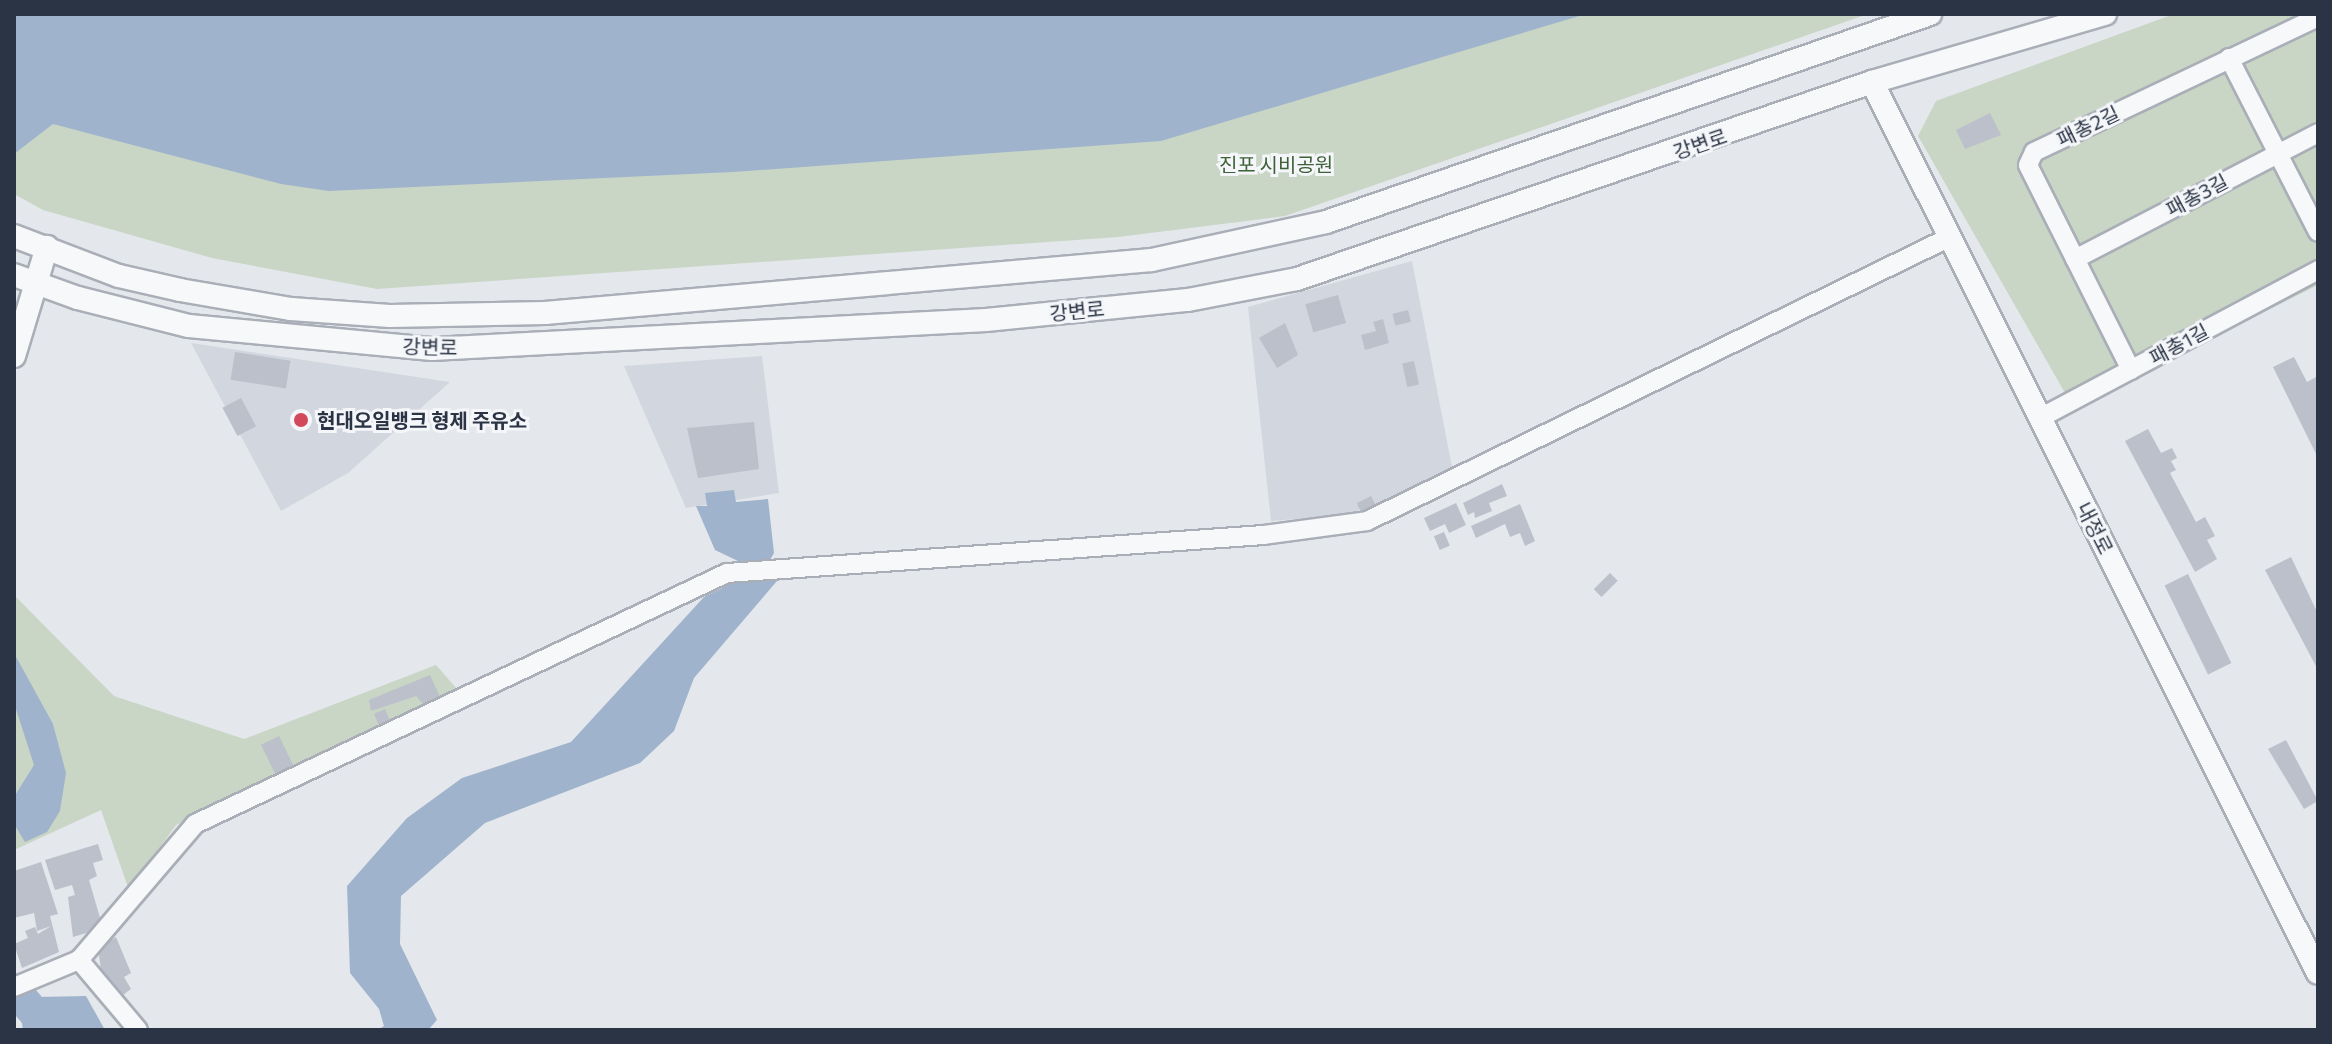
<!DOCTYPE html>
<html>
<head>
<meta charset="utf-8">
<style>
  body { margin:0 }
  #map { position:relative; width:2332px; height:1044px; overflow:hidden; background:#e4e7ec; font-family:Commissioner,"Noto Sans KR",sans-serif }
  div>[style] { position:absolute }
  .built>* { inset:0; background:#d2d6de }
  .green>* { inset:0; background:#c9d6c5 }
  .water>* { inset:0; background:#9fb4cc }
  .river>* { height:32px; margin:-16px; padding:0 16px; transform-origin:16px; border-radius:16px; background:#9fb4cc }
  .building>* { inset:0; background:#bbc0ca; transform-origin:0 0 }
  .roads { filter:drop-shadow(2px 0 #a9aeb7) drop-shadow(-2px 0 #a9aeb7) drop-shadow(0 2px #a9aeb7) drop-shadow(0 -2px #a9aeb7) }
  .minor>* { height:18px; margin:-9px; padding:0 9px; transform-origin:9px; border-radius:9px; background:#f7f8fa }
  .tertiary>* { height:22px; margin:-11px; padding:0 11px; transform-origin:11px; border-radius:11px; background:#f7f8fa }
  .dots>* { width:22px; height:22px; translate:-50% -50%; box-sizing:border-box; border:4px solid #f4f6f9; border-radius:50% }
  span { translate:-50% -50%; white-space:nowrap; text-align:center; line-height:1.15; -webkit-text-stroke:6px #f4f6f9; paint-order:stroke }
  .street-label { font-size:20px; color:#2b3445 }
  .park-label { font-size:20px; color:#3f6138 }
  .poi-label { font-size:20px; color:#2b3445; font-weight:700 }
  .left { translate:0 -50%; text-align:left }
  .frame { position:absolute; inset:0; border:16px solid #2b3445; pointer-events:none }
</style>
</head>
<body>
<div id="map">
  <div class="built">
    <div style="clip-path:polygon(1412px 261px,1452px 467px,1396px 497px,1345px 515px,1271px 521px,1248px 307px)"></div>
    <div style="clip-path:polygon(191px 343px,450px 382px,348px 473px,281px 511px)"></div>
    <div style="clip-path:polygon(762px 356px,779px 493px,686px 508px,624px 366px)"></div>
  </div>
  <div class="green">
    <div style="clip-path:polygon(14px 14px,1868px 14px,1285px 216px,1118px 237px,377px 289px,212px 258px,43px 210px,14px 194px)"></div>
    <div style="clip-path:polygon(2174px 14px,2318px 14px,2318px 285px,2073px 407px,1918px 136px,1936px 101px)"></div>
    <div style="clip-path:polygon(14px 595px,114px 696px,244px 739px,436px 665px,457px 689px,176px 825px,129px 890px,101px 810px,14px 850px)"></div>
  </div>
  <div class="water">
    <div style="clip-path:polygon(14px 14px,1586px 14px,1161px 141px,733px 172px,329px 191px,281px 184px,53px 124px,14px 154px)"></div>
    <div style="clip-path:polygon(734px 490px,736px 502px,768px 499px,774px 553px,769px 562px,738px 561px,715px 550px,696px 506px,707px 506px,705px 493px)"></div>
    <div style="clip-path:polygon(772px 574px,777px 581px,694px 678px,674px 731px,640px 763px,485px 823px,401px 896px,400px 944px,437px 1020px,428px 1030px,378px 1030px,384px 1026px,379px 1009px,350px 973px,347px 886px,407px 818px,462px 778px,571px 742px,704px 597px,741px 579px)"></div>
    <div style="clip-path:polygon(14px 653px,53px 724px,66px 773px,60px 811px,47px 832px,25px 842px,14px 824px,14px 797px,34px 765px,14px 703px)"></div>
    <div style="clip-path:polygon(86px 996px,105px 1030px,23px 1030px,20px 1010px,38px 997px)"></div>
  </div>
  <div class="river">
    <div style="left:14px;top:989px;width:54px;rotate:49.5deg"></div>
  </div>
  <div class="building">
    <div style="clip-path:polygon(1990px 113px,2001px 135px,1965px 149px,1956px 130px)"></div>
    <div style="left:1338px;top:295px;width:29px;height:34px;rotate:74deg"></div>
    <div style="left:1408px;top:310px;width:12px;height:16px;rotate:76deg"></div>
    <div style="clip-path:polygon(1383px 319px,1389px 343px,1365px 350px,1361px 335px,1376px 331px,1373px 322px)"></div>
    <div style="clip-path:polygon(1285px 323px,1298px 355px,1277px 368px,1259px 338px)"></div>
    <div style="left:235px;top:352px;width:56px;height:28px;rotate:9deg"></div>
    <div style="clip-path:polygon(2294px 357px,2307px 382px,2318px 376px,2318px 458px,2273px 367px)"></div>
    <div style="left:1414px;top:361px;width:24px;height:12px;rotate:78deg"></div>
    <div style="left:241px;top:398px;width:32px;height:21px;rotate:62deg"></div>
    <div style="clip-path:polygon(754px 422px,759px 469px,698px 478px,687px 428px)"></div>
    <div style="clip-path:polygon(2148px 429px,2161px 453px,2172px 448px,2177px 458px,2171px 461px,2176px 470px,2170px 473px,2196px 522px,2205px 517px,2215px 536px,2207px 540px,2217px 559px,2195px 572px,2125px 441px)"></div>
    <div style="clip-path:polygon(1502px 484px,1507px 496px,1489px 503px,1492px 511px,1475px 518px,1474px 512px,1468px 515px,1463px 503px)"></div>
    <div style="left:1371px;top:496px;width:11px;height:16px;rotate:63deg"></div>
    <div style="clip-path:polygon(1456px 503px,1466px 525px,1449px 533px,1445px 524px,1430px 531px,1424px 518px)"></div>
    <div style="clip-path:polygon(1520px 504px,1535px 541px,1525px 546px,1520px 533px,1510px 537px,1505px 524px,1476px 538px,1471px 526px)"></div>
    <div style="left:1444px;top:532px;width:15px;height:11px;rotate:67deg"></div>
    <div style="clip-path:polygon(2291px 557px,2318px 614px,2318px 670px,2265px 570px)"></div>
    <div style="left:1610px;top:573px;width:11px;height:23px;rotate:45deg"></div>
    <div style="left:2188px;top:574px;width:99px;height:26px;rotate:64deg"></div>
    <div style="clip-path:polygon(430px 675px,441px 699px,425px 706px,416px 696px,371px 711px,369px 700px)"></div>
    <div style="left:385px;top:709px;width:13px;height:12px;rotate:67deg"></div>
    <div style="left:279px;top:736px;width:37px;height:20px;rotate:64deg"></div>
    <div style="clip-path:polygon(2286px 740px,2318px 801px,2304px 809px,2268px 749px)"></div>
    <div style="clip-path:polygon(98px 844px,103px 860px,93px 863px,97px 876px,89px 880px,103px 928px,73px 937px,68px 897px,75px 895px,72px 885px,55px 890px,45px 860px)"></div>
    <div style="clip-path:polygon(41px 862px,58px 914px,50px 916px,59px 952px,22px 968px,14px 944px,28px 938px,25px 931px,35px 927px,38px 934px,51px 926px,37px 931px,34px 913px,14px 918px,14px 871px)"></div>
    <div style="clip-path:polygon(116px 937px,131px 973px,124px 977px,131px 989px,123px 995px,101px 971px,98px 947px)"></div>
  </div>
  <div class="roads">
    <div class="minor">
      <div style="left:2229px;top:58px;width:195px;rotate:62.9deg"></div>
      <div style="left:2075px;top:259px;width:274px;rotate:-27.4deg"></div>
      <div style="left:2131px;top:370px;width:229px;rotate:-116.7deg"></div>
      <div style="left:2028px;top:165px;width:14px;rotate:-65deg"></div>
      <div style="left:2034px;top:152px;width:314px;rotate:-25.4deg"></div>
      <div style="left:2040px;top:418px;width:315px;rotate:-28deg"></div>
      <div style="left:14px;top:987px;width:70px;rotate:-22.6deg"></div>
      <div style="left:138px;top:1030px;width:92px;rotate:-130.1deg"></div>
      <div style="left:79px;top:960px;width:179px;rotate:-49.5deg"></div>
      <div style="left:195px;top:824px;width:588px;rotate:-25.26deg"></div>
      <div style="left:727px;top:573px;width:538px;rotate:-4.05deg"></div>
      <div style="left:1264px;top:535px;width:104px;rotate:-7.7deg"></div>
      <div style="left:1367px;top:521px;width:648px;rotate:-25.97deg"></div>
    </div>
    <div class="tertiary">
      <div style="left:1872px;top:82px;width:996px;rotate:63.41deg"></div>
      <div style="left:14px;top:236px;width:112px;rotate:20.9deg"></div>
      <div style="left:119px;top:276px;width:63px;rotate:12.9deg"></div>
      <div style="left:180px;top:290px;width:113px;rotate:9.7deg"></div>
      <div style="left:291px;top:309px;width:99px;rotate:4deg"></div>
      <div style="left:390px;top:316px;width:155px;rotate:-1.1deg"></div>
      <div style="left:545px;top:313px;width:609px;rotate:-4.99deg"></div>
      <div style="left:1152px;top:260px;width:178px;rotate:-12.3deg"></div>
      <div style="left:1326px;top:222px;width:639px;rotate:-19deg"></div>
      <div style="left:14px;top:275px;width:68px;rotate:19.8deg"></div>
      <div style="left:78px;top:298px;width:114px;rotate:14.2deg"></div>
      <div style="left:189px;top:326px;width:244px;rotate:5.4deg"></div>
      <div style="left:432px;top:349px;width:555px;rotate:-3deg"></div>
      <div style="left:986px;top:320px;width:203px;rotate:-5.7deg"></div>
      <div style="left:1188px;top:300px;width:111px;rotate:-10.9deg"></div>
      <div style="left:1297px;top:279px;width:608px;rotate:-18.91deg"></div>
      <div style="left:1872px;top:82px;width:243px;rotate:-16.3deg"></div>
      <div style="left:14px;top:356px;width:114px;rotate:-73.2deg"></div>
    </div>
  </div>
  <div class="dots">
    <div style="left:301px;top:420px;background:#d1495b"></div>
  </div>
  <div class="street-label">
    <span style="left:2088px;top:126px;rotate:-26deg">패총2길</span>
    <span style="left:1700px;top:144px;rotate:-19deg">강변로</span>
    <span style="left:2197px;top:195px;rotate:-28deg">패총3길</span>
    <span style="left:1077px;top:311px;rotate:-6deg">강변로</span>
    <span style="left:2179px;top:344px;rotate:-28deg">패총1길</span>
    <span style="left:430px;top:347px;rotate:1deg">강변로</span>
    <span style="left:2095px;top:528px;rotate:63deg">내정로</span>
  </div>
  <div class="park-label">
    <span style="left:1276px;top:164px">진포 시비공원</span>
  </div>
  <div class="poi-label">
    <span class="left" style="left:317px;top:420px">현대오일뱅크 형제 주유소</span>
  </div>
  <div class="frame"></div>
</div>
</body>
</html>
